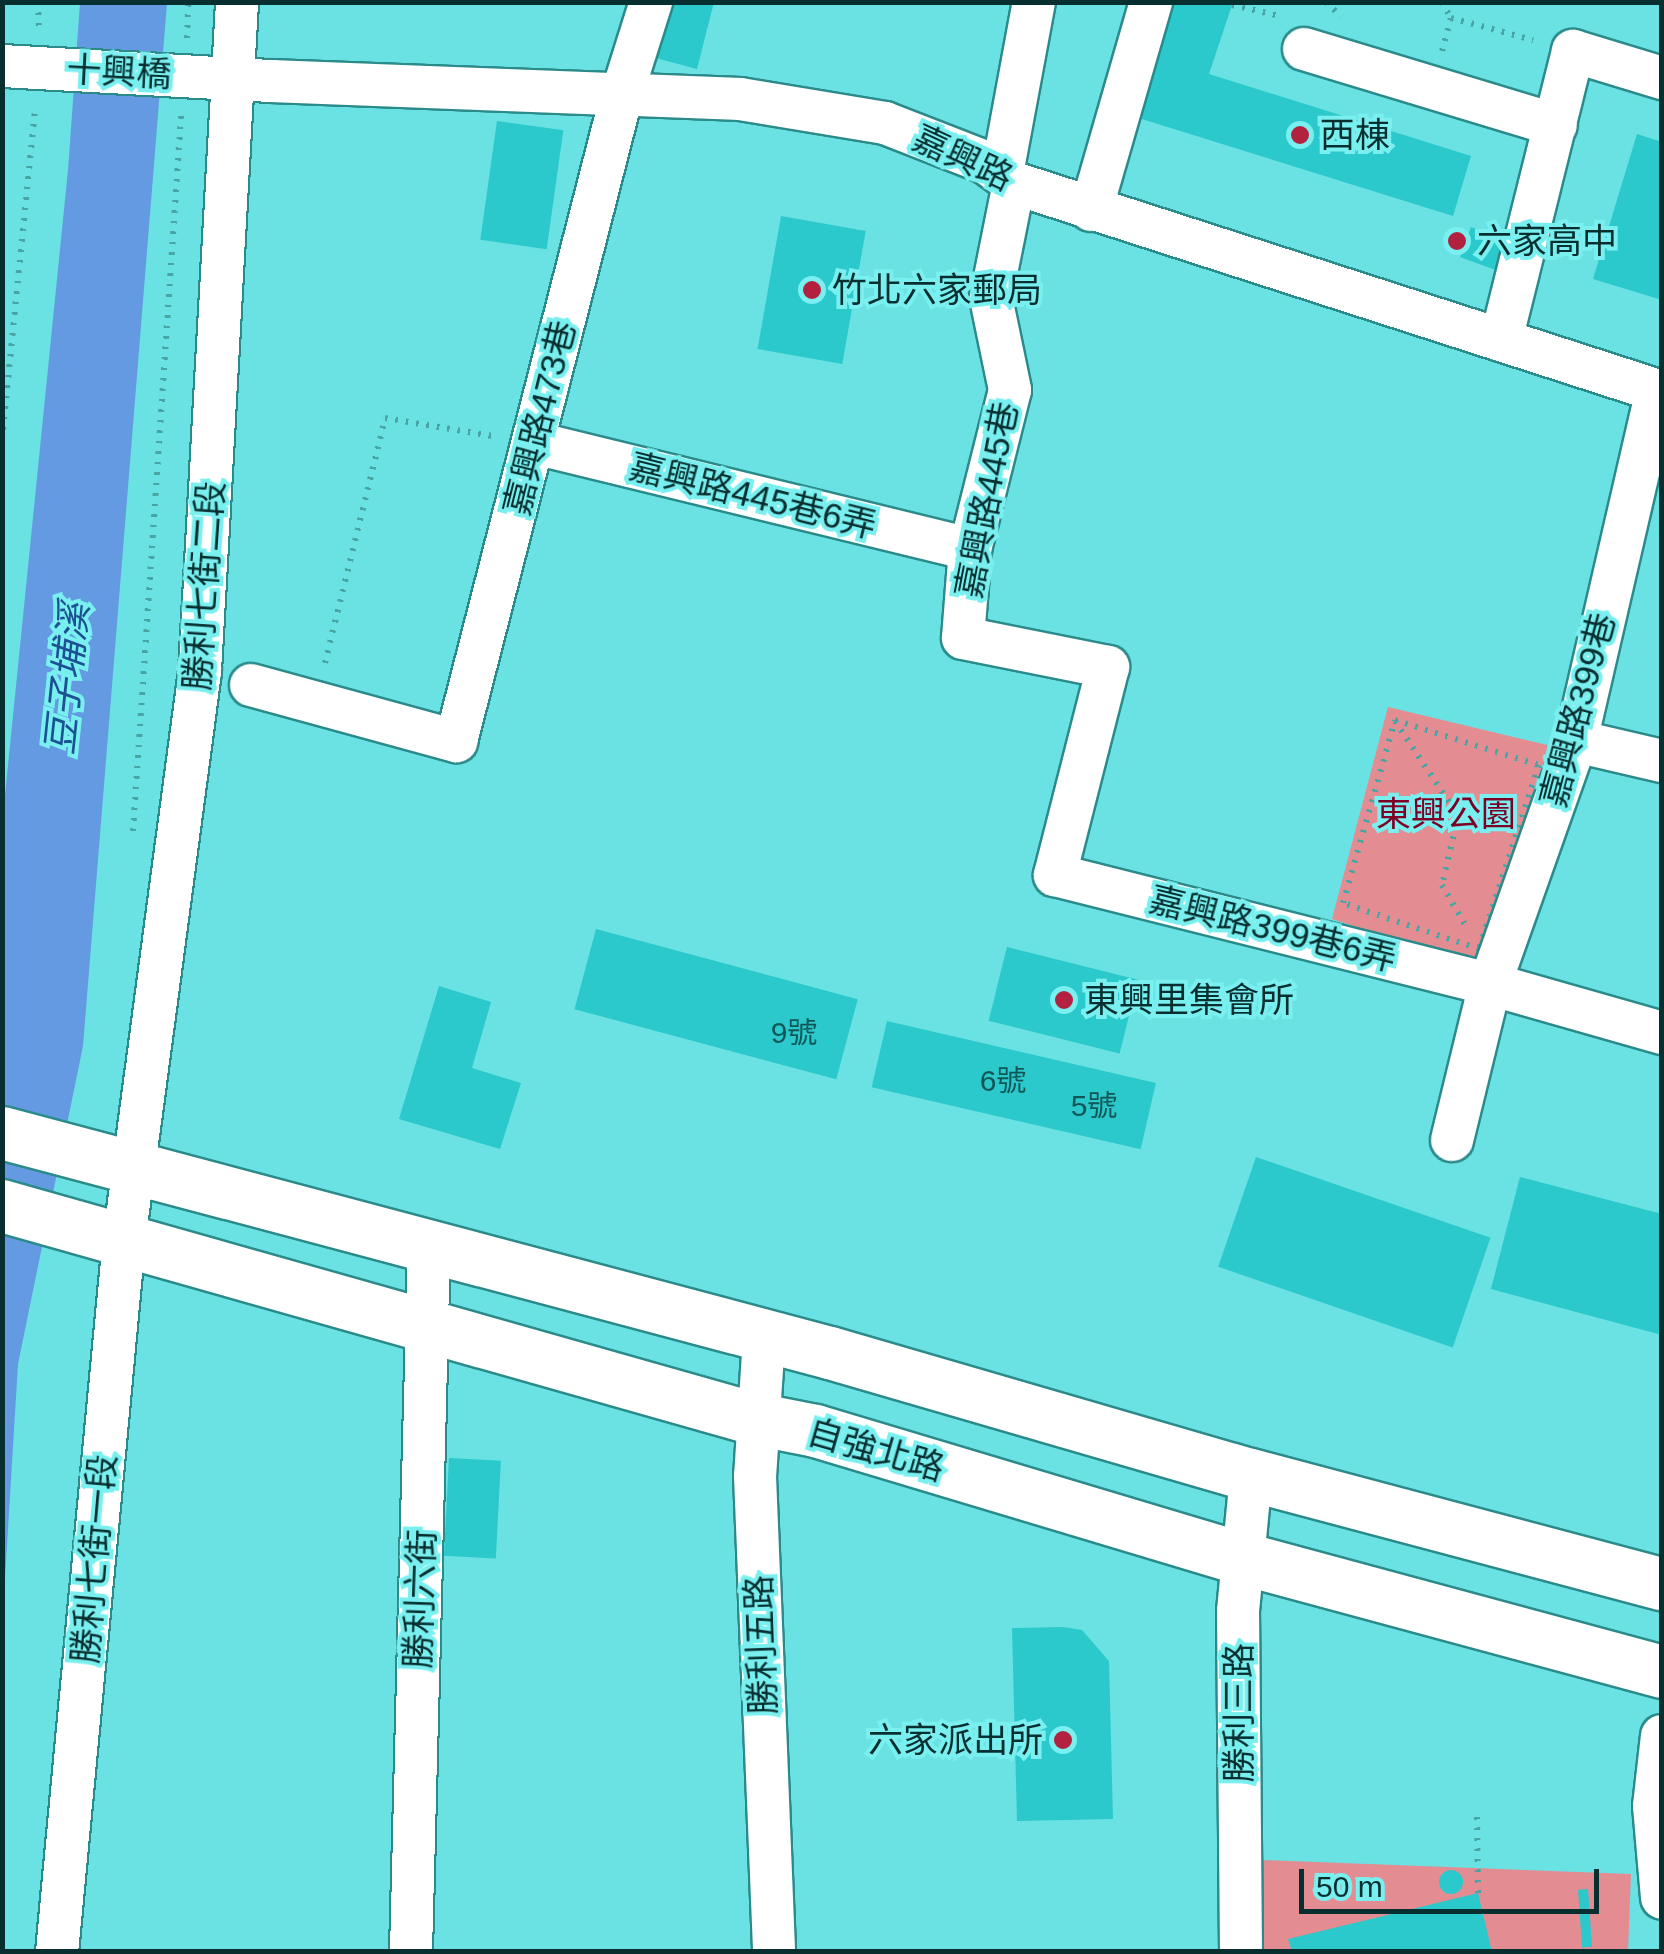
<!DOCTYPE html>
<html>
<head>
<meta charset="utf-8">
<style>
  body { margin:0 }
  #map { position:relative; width:1664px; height:1954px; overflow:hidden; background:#6ae1e2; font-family:Arial,"Noto Sans TC",sans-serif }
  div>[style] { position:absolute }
  .green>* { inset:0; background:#e38c92 }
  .water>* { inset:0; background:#639ae2 }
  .building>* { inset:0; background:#2bc9cb; transform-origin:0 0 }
  .round { border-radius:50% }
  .path>* { height:6px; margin-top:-3px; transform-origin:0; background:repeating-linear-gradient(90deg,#48a4a5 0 2.5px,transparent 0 10.5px) }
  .roads { filter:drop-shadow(2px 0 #2b8a8a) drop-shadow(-2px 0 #2b8a8a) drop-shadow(0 2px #2b8a8a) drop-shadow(0 -2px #2b8a8a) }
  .minor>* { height:42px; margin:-21px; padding:0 21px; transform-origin:21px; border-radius:21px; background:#fff }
  .major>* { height:52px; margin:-26px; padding:0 26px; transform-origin:26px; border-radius:26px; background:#fff }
  .dots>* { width:28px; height:28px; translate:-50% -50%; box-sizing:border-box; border:5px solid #79efef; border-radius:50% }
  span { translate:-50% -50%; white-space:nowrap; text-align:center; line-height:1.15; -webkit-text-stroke:8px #79efef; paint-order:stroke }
  .number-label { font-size:30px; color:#105657 }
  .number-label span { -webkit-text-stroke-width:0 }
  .street-label { font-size:35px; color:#072f30 }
  .poi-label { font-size:35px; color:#072f30 }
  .left { translate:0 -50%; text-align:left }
  .right { translate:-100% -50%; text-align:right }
  .park-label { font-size:35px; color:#7e0024 }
  .water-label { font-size:38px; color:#1c5293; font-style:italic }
  .frame { position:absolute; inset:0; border:5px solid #072f30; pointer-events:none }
  .scale { position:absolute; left:1299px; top:1869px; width:300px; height:45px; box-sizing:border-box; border:5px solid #072f30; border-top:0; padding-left:12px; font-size:30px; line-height:35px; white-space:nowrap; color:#072f30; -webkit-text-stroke:8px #79efef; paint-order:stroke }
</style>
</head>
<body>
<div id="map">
  <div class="green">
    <div style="clip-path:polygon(1388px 707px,1564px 749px,1474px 965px,1332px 919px)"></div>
    <div style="clip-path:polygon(1261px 1860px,1631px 1874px,1628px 1951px,1258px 1952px)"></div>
  </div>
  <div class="water">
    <div style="clip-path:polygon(80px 3px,167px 3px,83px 1046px,18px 1364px,3px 1611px,2px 825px,68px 170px)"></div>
  </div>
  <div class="building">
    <div style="clip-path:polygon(655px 2px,714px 2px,697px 69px,641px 54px)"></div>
    <div style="clip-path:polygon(1165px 2px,1233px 2px,1209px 74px,1471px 156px,1453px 216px,1129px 115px)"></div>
    <div style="left:497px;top:121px;width:67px;height:120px;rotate:8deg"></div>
    <div style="clip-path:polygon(1637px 134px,1662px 142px,1662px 300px,1593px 279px)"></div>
    <div style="left:781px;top:216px;width:86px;height:135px;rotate:10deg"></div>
    <div style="left:1471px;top:227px;width:45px;height:32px;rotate:20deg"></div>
    <div style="left:596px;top:929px;width:271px;height:83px;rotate:15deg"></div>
    <div style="left:1007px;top:947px;width:135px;height:76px;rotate:14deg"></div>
    <div style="clip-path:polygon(439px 986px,491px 1002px,472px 1068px,521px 1083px,500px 1149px,399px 1119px)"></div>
    <div style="left:887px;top:1021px;width:276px;height:68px;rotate:13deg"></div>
    <div style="left:1256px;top:1157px;width:248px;height:116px;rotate:19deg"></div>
    <div style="clip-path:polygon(1520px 1177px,1662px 1214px,1662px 1335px,1491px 1289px)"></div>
    <div style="left:449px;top:1458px;width:52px;height:98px;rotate:3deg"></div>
    <div style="clip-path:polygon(1063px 1627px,1082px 1630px,1109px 1661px,1113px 1819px,1017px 1821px,1012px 1628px)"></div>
    <div class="round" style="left:1439px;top:1870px;width:24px;height:24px"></div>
    <div style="left:1588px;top:1889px;width:58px;height:10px;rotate:86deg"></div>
    <div style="clip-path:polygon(1478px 1893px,1492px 1952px,1292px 1952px,1288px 1939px)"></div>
  </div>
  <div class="path">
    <div style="left:38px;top:2px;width:25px;rotate:88deg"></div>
    <div style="left:1326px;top:2px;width:21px;rotate:43deg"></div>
    <div style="left:1442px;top:2px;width:18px;rotate:61deg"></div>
    <div style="left:1451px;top:18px;width:85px;rotate:15deg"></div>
    <div style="left:1232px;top:5px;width:49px;rotate:12.9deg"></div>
    <div style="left:187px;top:38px;width:36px;rotate:-88deg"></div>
    <div style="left:1442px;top:51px;width:34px;rotate:-75deg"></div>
    <div style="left:2px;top:440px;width:335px;rotate:-84.3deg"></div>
    <div style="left:325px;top:663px;width:252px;rotate:-76.2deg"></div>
    <div style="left:385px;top:418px;width:109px;rotate:9.5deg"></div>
    <div style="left:1395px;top:720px;width:151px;rotate:17.4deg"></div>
    <div style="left:1539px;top:765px;width:194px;rotate:108.1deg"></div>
    <div style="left:1479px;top:949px;width:144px;rotate:-161.3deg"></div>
    <div style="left:1343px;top:903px;width:190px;rotate:-74.1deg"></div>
    <div style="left:1395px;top:721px;width:114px;rotate:56.4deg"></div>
    <div style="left:1458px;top:816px;width:71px;rotate:103.1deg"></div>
    <div style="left:1442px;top:885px;width:52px;rotate:60deg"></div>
    <div style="left:133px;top:831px;width:718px;rotate:-86.16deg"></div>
    <div style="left:1477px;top:1817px;width:76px;rotate:89.2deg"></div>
  </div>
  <div class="roads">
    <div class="minor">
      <div style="left:1304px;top:49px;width:263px;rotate:16.8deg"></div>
      <div style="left:2px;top:66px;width:270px;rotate:3.2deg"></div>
      <div style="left:272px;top:81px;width:468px;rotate:2.2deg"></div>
      <div style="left:740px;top:99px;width:147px;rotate:9.4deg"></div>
      <div style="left:885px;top:123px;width:107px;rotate:21.3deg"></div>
      <div style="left:985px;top:162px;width:36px;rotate:36deg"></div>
      <div style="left:1014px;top:183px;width:681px;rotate:17.88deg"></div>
      <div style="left:1002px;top:174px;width:175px;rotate:-79.5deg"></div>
      <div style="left:1014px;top:183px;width:117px;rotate:101.3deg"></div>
      <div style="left:991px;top:298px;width:94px;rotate:78.3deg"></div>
      <div style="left:1010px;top:390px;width:164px;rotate:104.1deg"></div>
      <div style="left:970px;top:549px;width:89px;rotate:94.5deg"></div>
      <div style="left:963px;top:638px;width:148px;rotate:11.3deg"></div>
      <div style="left:1108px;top:667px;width:215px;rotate:104.3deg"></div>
      <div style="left:1055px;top:875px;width:448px;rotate:14.1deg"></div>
      <div style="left:1490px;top:984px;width:179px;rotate:15.9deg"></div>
      <div style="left:1091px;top:210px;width:216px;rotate:-73.9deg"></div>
      <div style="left:1501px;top:340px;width:298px;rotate:-76deg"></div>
      <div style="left:1573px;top:51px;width:93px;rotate:16.9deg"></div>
      <div style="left:535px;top:443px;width:448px;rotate:13.7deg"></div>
      <div style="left:251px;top:685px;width:213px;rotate:15.3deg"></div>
      <div style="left:456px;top:741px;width:668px;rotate:-75.61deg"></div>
      <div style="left:622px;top:94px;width:96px;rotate:-72.5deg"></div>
      <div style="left:1576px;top:741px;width:88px;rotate:13.1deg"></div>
      <div style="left:1452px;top:1140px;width:161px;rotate:-76.3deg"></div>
      <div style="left:1490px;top:984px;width:258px;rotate:-70.5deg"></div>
      <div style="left:1576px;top:741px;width:359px;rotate:-77deg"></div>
      <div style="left:764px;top:1338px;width:138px;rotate:93.7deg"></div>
      <div style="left:755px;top:1476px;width:476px;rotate:87.7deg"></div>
      <div style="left:1662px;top:1736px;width:70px;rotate:96.5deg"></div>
      <div style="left:1654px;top:1806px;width:92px;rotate:85deg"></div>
      <div style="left:57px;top:1952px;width:715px;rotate:-84.62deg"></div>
      <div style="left:124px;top:1240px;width:574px;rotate:-82.39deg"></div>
      <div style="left:200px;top:671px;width:670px;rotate:-86.83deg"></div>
      <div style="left:411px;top:1952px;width:705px;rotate:-88.54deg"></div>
      <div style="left:1241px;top:1952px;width:341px;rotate:-90.5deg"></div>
      <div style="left:1238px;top:1611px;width:137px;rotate:-84.5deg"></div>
    </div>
    <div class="major">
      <div style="left:2px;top:1133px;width:857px;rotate:14.88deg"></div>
      <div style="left:830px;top:1353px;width:438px;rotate:16.2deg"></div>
      <div style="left:1251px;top:1475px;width:425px;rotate:14.9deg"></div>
      <div style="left:2px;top:1206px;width:783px;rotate:15.79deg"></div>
      <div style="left:755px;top:1419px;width:62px;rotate:11.1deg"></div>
      <div style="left:816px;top:1431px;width:443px;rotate:16.7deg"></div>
      <div style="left:1240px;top:1558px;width:437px;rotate:15.1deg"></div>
    </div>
  </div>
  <div class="dots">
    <div style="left:1300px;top:135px;background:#b32140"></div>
    <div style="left:1457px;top:241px;background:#b32140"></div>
    <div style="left:812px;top:290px;background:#b32140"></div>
    <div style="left:1064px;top:1000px;background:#b32140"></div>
    <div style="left:1063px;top:1740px;background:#b32140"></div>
  </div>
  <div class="number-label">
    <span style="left:794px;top:1033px">9號</span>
    <span style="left:1003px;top:1081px">6號</span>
    <span style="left:1094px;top:1106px">5號</span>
  </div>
  <div class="street-label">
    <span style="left:119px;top:72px;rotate:3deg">十興橋</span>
    <span style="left:963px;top:158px;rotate:25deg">嘉興路</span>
    <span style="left:540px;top:418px;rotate:-76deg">嘉興路473巷</span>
    <span style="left:753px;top:496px;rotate:14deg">嘉興路445巷6弄</span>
    <span style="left:987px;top:500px;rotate:-79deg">嘉興路445巷</span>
    <span style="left:204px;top:586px;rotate:-86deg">勝利七街二段</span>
    <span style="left:1578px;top:710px;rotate:-75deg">嘉興路399巷</span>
    <span style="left:1273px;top:929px;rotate:14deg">嘉興路399巷6弄</span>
    <span style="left:876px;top:1450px;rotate:16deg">自強北路</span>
    <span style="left:94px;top:1559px;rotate:-85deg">勝利七街一段</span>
    <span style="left:420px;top:1599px;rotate:-88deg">勝利六街</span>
    <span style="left:761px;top:1645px;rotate:-92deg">勝利五路</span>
    <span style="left:1239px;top:1713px;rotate:-90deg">勝利三路</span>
  </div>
  <div class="poi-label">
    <span class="left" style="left:1320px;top:135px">西棟</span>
    <span class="left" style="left:1477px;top:241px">六家高中</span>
    <span class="left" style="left:832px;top:290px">竹北六家郵局</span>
    <span class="left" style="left:1084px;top:1000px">東興里集會所</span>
    <span class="right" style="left:1043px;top:1740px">六家派出所</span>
  </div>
  <div class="park-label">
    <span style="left:1446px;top:814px">東興公園</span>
  </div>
  <div class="water-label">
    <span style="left:68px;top:679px;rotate:-84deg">豆子埔溪</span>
  </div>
  <div class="frame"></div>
  <div class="scale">50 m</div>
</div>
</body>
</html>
